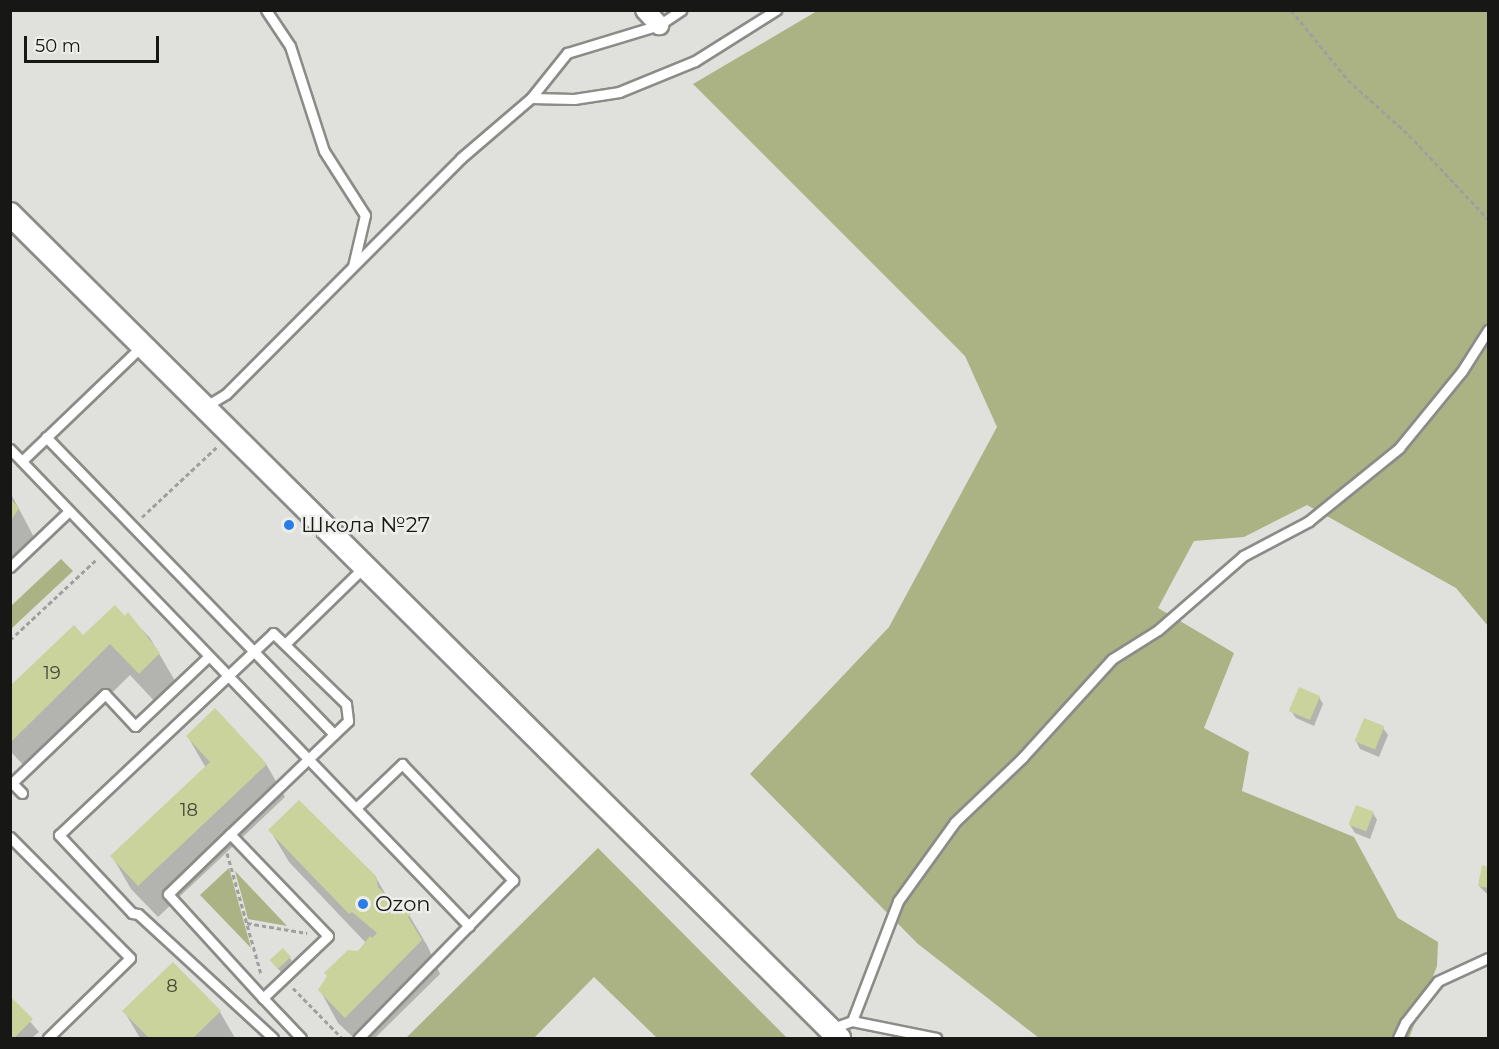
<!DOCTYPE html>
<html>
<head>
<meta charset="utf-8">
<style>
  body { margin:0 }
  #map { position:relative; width:1499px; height:1049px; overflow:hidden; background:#e0e0dd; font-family:Montserrat,sans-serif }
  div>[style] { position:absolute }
  .green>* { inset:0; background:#abb384 }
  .shadow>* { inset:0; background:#0003 }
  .building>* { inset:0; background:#c9d39b; transform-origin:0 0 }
  .path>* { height:3px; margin-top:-1.5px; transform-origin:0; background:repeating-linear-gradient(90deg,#9f9f9d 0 4.5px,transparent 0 7.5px) }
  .roads { filter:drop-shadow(2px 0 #8b8c88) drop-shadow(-2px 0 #8b8c88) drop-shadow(0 2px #8b8c88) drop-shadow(0 -2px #8b8c88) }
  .service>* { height:9px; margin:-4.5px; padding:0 4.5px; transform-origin:4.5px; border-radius:4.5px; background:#fff }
  .minor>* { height:18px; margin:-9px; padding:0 9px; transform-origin:9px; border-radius:9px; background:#fff }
  .tertiary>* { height:22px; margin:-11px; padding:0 11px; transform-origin:11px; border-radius:11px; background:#fff }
  .dots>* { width:16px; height:16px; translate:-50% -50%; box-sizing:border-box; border:3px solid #edeeea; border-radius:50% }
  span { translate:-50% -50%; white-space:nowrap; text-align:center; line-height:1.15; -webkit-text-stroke:5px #edeeea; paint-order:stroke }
  .number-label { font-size:18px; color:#444637 }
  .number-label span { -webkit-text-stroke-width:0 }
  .poi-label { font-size:21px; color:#171716 }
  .left { translate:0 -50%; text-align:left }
  .frame { position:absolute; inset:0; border:12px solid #171716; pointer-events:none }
  .scale { position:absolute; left:24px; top:36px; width:135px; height:27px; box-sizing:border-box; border:3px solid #171716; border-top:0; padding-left:8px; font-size:18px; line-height:21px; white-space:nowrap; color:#171716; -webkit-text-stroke:4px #edeeea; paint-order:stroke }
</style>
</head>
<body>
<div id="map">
  <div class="green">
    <div style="clip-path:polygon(817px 11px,1488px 11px,1488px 626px,1456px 588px,1307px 505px,1244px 537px,1194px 541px,1158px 608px,1234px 653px,1204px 728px,1249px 752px,1242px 791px,1354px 837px,1398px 918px,1438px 942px,1437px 966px,1409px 1038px,1039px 1038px,918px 944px,750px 774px,889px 627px,997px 427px,965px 356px,693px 84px)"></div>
    <div style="clip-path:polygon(61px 559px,73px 571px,11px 629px,11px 606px)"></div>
    <div style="clip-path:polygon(598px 848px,787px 1038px,657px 1038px,594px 977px,534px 1038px,406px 1038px)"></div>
    <div style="clip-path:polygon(229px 868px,251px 948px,200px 895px)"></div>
    <div style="clip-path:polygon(235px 871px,287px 926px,248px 919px)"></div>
  </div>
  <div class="shadow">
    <div style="clip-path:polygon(10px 492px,36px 541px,10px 566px)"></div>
    <div style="clip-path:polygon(128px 615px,150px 638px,178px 686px,158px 705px,130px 675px,31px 773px,10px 751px,10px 688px,83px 638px)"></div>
    <div style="clip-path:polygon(1319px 697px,1323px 704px,1314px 726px,1296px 718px,1291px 711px)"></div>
    <div style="clip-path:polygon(1383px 728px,1388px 735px,1379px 757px,1360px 749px,1356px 741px)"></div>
    <div style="clip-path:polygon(188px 737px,266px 764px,285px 797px,158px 917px,131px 889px,112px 856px,206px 768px)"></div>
    <div style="clip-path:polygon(1373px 813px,1377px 820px,1370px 839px,1355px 833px,1350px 825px)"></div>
    <div style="clip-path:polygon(270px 830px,375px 876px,386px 895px,409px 915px,428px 947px,440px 974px,375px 1038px,354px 1038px,338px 1023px,320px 990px,366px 943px,289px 862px)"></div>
    <div style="clip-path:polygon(1483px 867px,1488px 868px,1488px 895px,1479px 886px)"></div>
    <div style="clip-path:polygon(290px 958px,292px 961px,281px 972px,271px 961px)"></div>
    <div style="clip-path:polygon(10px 998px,39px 1032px,32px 1038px,10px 1038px)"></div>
    <div style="clip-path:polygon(124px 1011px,220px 1012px,235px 1038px,140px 1038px)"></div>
  </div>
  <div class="building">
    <div style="clip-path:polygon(10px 499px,19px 508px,10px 522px)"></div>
    <div style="clip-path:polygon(115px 605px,125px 616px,128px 612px,160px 653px,139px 674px,110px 644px,12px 741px,10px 686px,74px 625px,83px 635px)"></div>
    <div style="left:1299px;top:687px;width:23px;height:26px;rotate:23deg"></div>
    <div style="clip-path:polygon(215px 708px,267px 764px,138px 886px,110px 856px,210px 762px,186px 736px)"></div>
    <div style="left:1364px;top:718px;width:22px;height:25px;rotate:22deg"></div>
    <div style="clip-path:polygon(299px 800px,376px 876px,378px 887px,394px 903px,397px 900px,411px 914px,408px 917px,422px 940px,345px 1018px,318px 990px,327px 976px,324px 973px,348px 950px,358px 951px,370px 936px,372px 938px,377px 933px,352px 912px,349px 914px,268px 830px)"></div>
    <div style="left:1356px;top:805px;width:19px;height:21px;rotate:21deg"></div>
    <div style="clip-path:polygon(1482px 865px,1488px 867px,1488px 888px,1478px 886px)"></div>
    <div style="left:283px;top:948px;width:12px;height:18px;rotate:48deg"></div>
    <div style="clip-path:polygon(173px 962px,221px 1011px,193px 1038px,149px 1038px,122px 1011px)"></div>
    <div style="clip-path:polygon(10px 996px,33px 1019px,14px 1038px,10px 1038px)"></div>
  </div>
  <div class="path">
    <div style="left:1291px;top:10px;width:90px;rotate:50.8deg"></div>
    <div style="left:1348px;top:80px;width:82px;rotate:42deg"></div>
    <div style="left:1409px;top:135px;width:115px;rotate:46.8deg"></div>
    <div style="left:142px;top:517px;width:104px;rotate:-43.1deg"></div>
    <div style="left:10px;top:640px;width:119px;rotate:-43deg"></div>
    <div style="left:227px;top:853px;width:126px;rotate:74.3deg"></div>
    <div style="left:247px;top:923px;width:61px;rotate:9.5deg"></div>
    <div style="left:293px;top:988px;width:70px;rotate:45.6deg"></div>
  </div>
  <div class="roads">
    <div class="service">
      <div style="left:266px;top:10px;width:43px;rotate:56.3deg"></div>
      <div style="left:290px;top:46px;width:110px;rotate:72.1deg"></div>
      <div style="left:324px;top:151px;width:76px;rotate:57.4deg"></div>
      <div style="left:365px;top:215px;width:52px;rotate:103.2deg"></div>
      <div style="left:531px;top:98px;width:43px;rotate:1.3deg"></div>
      <div style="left:574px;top:99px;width:46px;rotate:-8.8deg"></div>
      <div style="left:619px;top:92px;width:82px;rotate:-22.2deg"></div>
      <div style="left:695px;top:61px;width:96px;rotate:-32.2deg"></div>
      <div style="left:206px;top:406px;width:23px;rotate:-31deg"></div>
      <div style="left:226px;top:394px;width:333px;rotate:-45.1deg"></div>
      <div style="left:461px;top:158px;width:92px;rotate:-40.6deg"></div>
      <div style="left:531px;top:98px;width:58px;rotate:-51.3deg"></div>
      <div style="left:567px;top:53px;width:96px;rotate:-16.9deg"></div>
      <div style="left:659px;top:25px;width:27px;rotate:-34deg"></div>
      <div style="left:46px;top:437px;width:414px;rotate:45.9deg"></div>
      <div style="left:10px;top:449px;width:662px;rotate:46.1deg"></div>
      <div style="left:22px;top:461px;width:168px;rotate:-43.8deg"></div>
      <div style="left:10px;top:567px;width:81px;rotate:-43.5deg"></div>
      <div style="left:285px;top:644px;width:110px;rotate:-44.3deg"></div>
      <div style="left:22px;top:793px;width:14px;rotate:-135deg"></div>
      <div style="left:12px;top:783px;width:129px;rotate:-43.7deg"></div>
      <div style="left:105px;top:694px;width:44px;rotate:46.8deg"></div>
      <div style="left:135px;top:726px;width:100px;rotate:-43.4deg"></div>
      <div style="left:356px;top:808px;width:64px;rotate:-43.7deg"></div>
      <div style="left:402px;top:764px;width:161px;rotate:46.3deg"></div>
      <div style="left:513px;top:880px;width:221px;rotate:134.3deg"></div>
      <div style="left:230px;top:834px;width:86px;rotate:135.9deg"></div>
      <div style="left:168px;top:894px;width:141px;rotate:47.6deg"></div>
      <div style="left:10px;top:837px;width:170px;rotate:45.2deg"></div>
      <div style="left:130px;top:958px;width:115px;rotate:135.7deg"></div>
      <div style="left:852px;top:1021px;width:86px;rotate:11.4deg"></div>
      <div style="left:830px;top:1029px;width:23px;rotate:-20deg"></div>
      <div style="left:852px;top:1021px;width:129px;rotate:-69deg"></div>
      <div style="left:898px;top:901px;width:97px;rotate:-54.2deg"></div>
      <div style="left:955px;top:822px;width:93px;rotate:-43.7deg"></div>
      <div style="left:1022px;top:758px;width:134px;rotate:-47.7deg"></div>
      <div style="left:1112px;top:659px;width:54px;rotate:-32.2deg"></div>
      <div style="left:1158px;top:630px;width:113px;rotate:-41deg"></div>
      <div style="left:1243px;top:556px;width:75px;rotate:-27.9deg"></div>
      <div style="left:1309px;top:521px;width:116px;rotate:-39deg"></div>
      <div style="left:1399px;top:448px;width:99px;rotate:-50.7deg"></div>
      <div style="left:1462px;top:371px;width:49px;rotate:-57.6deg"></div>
      <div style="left:273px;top:1038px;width:183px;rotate:-137.4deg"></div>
      <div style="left:138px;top:914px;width:6px;rotate:-171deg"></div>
      <div style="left:132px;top:913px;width:107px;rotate:-133.1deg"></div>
      <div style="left:59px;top:835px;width:294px;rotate:-43.3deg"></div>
      <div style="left:273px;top:633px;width:102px;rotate:44.2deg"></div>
      <div style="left:346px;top:704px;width:17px;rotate:83deg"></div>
      <div style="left:348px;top:721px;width:163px;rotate:136.2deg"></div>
      <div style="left:230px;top:834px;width:141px;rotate:46.1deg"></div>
      <div style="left:328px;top:936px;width:90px;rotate:136.4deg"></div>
      <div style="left:263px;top:998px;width:55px;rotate:46.5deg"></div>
      <div style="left:1398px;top:1038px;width:17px;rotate:-65deg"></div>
      <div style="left:1405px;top:1023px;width:53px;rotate:-51.8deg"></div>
      <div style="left:1438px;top:981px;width:55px;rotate:-24.7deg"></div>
    </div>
    <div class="minor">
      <div style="left:645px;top:10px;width:21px;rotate:47deg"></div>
    </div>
    <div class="tertiary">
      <div style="left:10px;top:214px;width:1169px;rotate:44.83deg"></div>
    </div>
  </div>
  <div class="dots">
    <div style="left:289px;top:525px;background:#2a7de8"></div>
    <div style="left:363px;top:904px;background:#2a7de8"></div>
  </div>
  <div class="number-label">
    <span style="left:52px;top:673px">19</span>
    <span style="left:189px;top:810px">18</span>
    <span style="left:172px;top:986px">8</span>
  </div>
  <div class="poi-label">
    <span class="left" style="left:301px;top:525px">Школа №27</span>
    <span class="left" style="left:375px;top:904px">Ozon</span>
  </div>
  <div class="frame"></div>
  <div class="scale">50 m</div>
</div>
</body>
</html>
